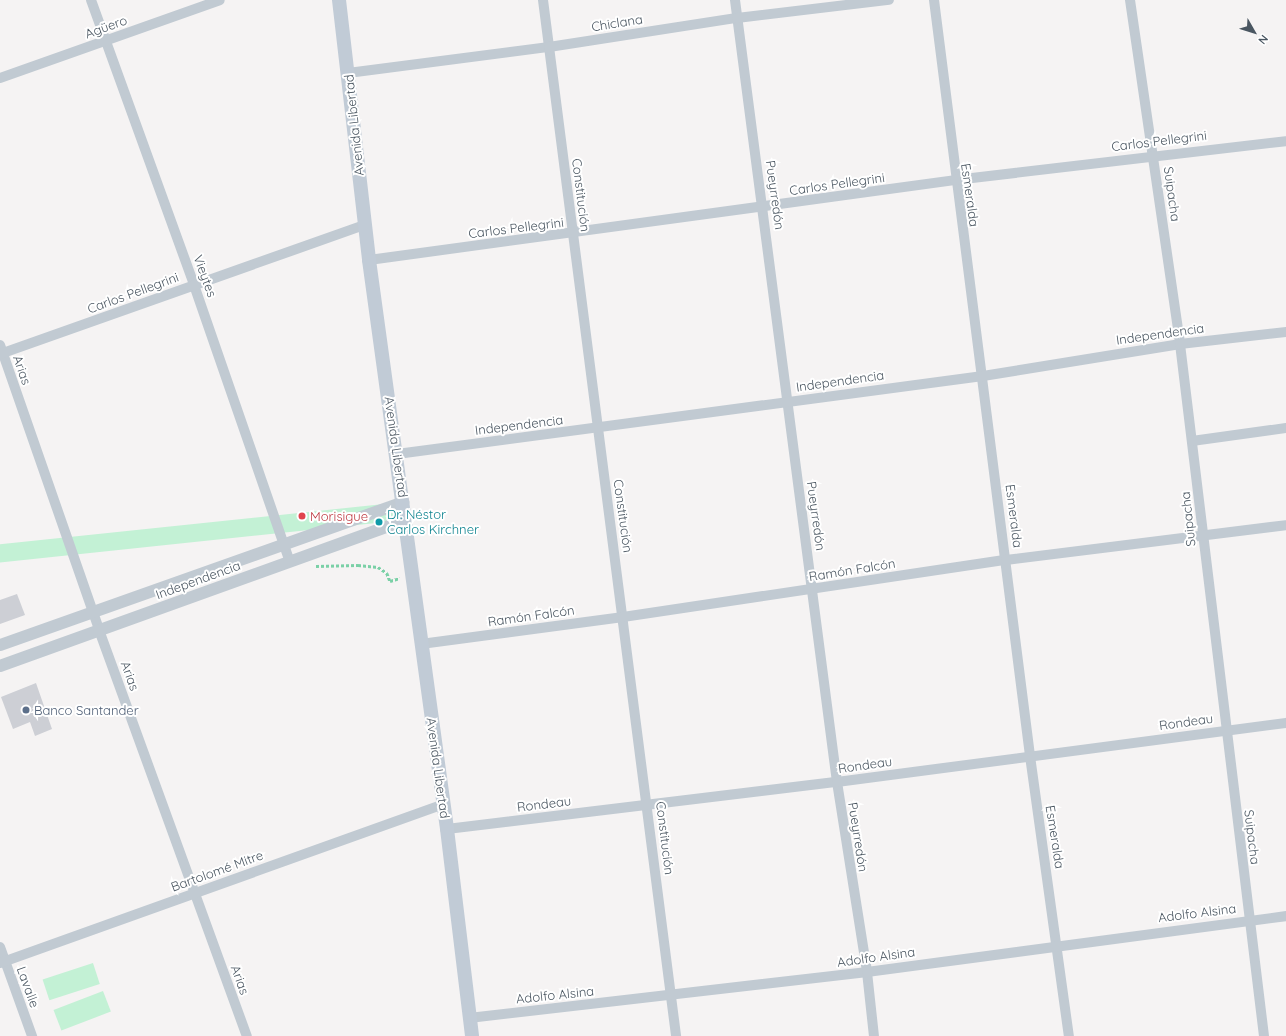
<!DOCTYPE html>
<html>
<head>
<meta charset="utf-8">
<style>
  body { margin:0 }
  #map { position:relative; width:1286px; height:1036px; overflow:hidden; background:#f5f3f3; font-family:Quicksand,sans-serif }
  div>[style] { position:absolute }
  .green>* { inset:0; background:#c3f1d5; transform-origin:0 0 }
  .building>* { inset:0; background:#cdcfd5 }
  .path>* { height:2.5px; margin-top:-1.25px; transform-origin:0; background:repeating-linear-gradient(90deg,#7ad0a6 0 3px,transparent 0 5px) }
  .minor>* { height:10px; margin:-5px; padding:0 5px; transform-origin:5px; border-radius:5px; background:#c1cad2 }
  .tertiary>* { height:12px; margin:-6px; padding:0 6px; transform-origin:6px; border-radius:6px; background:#c1cad2 }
  .secondary>* { height:14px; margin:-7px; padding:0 7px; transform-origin:7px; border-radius:7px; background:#c1cbd6 }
  .dots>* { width:11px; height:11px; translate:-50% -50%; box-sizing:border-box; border:2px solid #fff; border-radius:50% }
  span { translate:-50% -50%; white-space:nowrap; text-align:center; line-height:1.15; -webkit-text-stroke:4px #fff; paint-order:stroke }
  .street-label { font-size:13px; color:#4a5661 }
  .culture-label { font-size:13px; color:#0d838f }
  .left { translate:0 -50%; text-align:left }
  .health-label { font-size:13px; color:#be3a42 }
  .service-label { font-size:13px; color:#4e5e75 }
  .north { position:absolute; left:1234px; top:12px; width:40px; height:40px; -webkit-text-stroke:3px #fff; paint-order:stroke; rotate:129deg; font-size:11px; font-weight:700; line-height:16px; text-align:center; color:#4a5661 }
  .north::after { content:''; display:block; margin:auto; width:14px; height:18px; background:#4a5661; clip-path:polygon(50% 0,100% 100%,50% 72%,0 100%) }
</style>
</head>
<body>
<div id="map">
  <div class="green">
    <div style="left:403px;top:502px;width:18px;height:428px;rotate:84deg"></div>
    <div style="left:93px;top:963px;width:22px;height:53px;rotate:72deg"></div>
    <div style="left:103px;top:991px;width:22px;height:53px;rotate:69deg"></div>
  </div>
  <div class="building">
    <div style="clip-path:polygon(17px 594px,25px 615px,0 624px,0 600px)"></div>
    <div style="clip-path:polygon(36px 683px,52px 729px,35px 736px,30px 722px,13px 729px,1px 697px)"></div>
  </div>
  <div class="path">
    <div style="left:316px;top:566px;width:42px;rotate:-1.4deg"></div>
    <div style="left:358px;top:565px;width:20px;rotate:6deg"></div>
    <div style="left:378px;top:567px;width:11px;rotate:34deg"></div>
    <div style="left:387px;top:573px;width:9px;rotate:69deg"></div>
    <div style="left:390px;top:581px;width:10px;rotate:-17deg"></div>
  </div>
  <div class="minor">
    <div style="left:91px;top:0;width:303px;rotate:70.1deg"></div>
    <div style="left:194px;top:285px;width:293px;rotate:70.9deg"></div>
    <div style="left:543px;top:0;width:1045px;rotate:82.68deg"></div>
    <div style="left:735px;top:0;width:789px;rotate:82.57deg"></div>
    <div style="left:837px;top:782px;width:192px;rotate:81deg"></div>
    <div style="left:867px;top:972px;width:64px;rotate:83.8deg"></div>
    <div style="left:934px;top:0;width:762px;rotate:82.76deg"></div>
    <div style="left:1030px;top:756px;width:283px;rotate:82.1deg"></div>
    <div style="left:1130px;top:0;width:348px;rotate:81.7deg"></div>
    <div style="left:1180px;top:344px;width:697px;rotate:83.08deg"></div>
    <div style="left:348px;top:73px;width:203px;rotate:-7.4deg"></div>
    <div style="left:549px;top:47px;width:190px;rotate:-8.8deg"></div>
    <div style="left:737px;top:18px;width:153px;rotate:-6.8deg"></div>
    <div style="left:0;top:78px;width:233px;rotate:-19.5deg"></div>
    <div style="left:369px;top:260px;width:591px;rotate:-7.77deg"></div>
    <div style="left:955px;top:180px;width:333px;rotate:-6.7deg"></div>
    <div style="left:0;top:345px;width:302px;rotate:70.8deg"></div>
    <div style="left:99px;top:630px;width:432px;rotate:70deg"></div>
    <div style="left:0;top:354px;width:386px;rotate:-19.5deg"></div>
    <div style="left:1192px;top:441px;width:95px;rotate:-7.9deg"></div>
    <div style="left:397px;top:454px;width:591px;rotate:-7.58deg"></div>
    <div style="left:983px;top:376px;width:200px;rotate:-9.2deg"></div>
    <div style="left:1180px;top:344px;width:107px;rotate:-6.5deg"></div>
    <div style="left:421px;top:644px;width:204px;rotate:-7.6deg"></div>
    <div style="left:623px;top:617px;width:387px;rotate:-8.5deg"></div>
    <div style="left:1006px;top:560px;width:282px;rotate:-7.1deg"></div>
    <div style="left:447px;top:829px;width:393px;rotate:-6.9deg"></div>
    <div style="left:837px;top:782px;width:453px;rotate:-7.5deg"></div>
    <div style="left:0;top:947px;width:95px;rotate:70.2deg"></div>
    <div style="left:0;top:963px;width:469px;rotate:-19.7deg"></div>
    <div style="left:469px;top:1018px;width:401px;rotate:-6.6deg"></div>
    <div style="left:867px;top:972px;width:423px;rotate:-7.6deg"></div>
  </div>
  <div class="tertiary">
    <div style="left:0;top:645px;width:428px;rotate:-19.5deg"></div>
    <div style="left:0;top:666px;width:431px;rotate:-19.8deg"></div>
  </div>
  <div class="secondary">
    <div style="left:339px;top:0;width:262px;rotate:83.4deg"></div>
    <div style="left:369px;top:260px;width:574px;rotate:82.19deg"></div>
    <div style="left:447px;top:829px;width:209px;rotate:83.1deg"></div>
  </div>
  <div class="dots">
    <div style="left:302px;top:516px;background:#e0444e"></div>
    <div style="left:379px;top:522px;background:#0f9aa8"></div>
    <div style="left:26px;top:710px;background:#5c6f8a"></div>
  </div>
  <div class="street-label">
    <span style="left:617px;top:23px;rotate:-9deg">Chiclana</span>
    <span style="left:106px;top:27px;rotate:-20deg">Agüero</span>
    <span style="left:354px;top:125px;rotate:-96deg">Avenida Libertad</span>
    <span style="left:1159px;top:141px;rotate:-7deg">Carlos Pellegrini</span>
    <span style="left:837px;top:184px;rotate:-8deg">Carlos Pellegrini</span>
    <span style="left:1172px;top:194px;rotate:82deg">Suipacha</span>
    <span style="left:581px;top:195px;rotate:83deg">Constitución</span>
    <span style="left:775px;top:195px;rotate:82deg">Pueyrredón</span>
    <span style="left:970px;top:195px;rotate:82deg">Esmeralda</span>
    <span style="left:516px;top:228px;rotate:-7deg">Carlos Pellegrini</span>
    <span style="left:205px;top:276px;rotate:70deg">Vieytes</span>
    <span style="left:133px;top:293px;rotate:-20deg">Carlos Pellegrini</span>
    <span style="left:1160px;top:334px;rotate:-8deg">Independencia</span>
    <span style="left:22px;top:370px;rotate:71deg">Arias</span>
    <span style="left:840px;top:381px;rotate:-8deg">Independencia</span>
    <span style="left:519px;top:425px;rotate:-7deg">Independencia</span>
    <span style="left:396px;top:447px;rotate:82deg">Avenida Libertad</span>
    <span style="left:623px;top:516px;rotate:82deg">Constitución</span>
    <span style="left:816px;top:516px;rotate:82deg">Pueyrredón</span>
    <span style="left:1014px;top:516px;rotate:83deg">Esmeralda</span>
    <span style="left:1188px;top:519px;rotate:-96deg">Suipacha</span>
    <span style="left:852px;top:570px;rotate:-9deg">Ramón Falcón</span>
    <span style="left:198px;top:580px;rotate:-20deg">Independencia</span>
    <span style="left:531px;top:616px;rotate:-8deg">Ramón Falcón</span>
    <span style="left:130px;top:676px;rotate:70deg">Arias</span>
    <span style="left:1186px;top:722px;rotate:-8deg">Rondeau</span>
    <span style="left:865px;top:765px;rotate:-8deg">Rondeau</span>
    <span style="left:438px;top:768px;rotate:82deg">Avenida Libertad</span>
    <span style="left:544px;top:804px;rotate:-7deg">Rondeau</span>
    <span style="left:858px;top:837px;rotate:81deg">Pueyrredón</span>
    <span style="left:1055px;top:837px;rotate:81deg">Esmeralda</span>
    <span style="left:1252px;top:837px;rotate:83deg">Suipacha</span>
    <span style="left:665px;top:838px;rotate:83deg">Constitución</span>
    <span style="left:217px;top:871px;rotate:-20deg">Bartolomé Mitre</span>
    <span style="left:1197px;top:913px;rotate:-7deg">Adolfo Alsina</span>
    <span style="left:876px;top:957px;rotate:-8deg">Adolfo Alsina</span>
    <span style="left:240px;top:980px;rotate:70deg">Arias</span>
    <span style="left:28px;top:987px;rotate:70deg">Lavalle</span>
    <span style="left:555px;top:995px;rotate:-6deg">Adolfo Alsina</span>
  </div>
  <div class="culture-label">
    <span class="left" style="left:387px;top:522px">Dr. Néstor<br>Carlos Kirchner</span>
  </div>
  <div class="health-label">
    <span class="left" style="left:310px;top:516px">Morisigue</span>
  </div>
  <div class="service-label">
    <span class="left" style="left:34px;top:710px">Banco Santander</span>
  </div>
  <div class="north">N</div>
</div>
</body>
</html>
